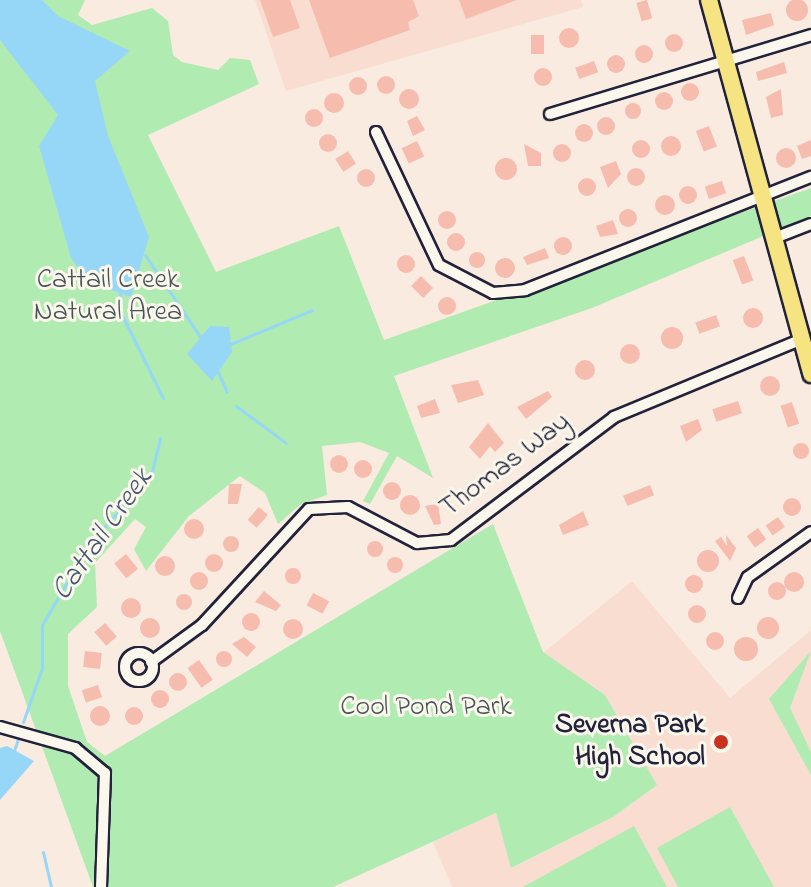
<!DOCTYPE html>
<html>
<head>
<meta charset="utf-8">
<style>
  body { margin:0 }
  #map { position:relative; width:811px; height:887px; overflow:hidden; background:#faebe0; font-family:"Indie Flower",sans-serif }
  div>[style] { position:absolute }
  .built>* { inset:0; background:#f9ddd1 }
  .green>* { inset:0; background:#b0ebb1 }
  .water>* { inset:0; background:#96d7f8 }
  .stream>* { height:3px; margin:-1.5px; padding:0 1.5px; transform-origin:1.5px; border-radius:1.5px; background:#96d7f8 }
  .building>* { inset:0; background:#f6bcae; transform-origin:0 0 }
  .round { border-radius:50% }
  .roads { filter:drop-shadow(2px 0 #22223b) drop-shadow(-2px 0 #22223b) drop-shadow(0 2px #22223b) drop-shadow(0 -2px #22223b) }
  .street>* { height:10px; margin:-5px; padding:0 5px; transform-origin:5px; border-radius:5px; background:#fbf7ec }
  .street>.ring { margin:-5px; padding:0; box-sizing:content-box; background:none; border:10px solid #fbf7ec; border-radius:50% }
  .primary>* { height:16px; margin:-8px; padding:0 8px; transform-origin:8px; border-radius:8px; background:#f6e381 }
  .dots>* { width:22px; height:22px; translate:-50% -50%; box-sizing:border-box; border:4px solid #fbf7ec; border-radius:50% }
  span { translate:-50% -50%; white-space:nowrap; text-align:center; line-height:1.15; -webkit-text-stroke:6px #fbf7ec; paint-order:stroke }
  .park-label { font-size:28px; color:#465458 }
  .street-label { font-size:28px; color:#22223b }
  .poi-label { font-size:28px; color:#22223b; font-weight:700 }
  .right { translate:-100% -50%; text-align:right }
  .water-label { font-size:30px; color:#455874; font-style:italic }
</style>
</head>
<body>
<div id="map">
  <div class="built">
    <div style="clip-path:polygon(255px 0,581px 0,583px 7px,286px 91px)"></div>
    <div style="clip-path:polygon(632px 581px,730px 698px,811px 630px,811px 887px,452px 887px,433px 842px,496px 813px,512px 868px,613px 817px,657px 785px,605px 695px,543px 653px)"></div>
  </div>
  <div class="green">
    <div style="clip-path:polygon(0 0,85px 0,78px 15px,92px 25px,152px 8px,168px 21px,173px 55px,182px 62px,218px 70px,230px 58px,250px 60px,259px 84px,148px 135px,216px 272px,339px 226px,384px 340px,811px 188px,811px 216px,592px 308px,394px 376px,433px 478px,397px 456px,370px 504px,363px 501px,389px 453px,360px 442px,322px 446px,327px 495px,301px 504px,278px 524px,265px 493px,240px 476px,189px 516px,146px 571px,134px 549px,146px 527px,135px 519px,95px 563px,97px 607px,68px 634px,68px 686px,87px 742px,105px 756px,493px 524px,543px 652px,605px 695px,657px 785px,613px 817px,511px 868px,496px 813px,333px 887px,93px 887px,0 631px)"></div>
    <div style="clip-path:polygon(811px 651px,790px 708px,811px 752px,811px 775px,769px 699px)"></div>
    <div style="clip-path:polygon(730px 807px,774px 887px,678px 887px,657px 848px)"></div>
    <div style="clip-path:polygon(634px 826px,667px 887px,523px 887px)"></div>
  </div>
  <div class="water">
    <div style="clip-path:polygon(0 0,42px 0,58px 16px,130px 51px,95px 81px,108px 136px,149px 237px,131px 297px,89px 282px,71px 258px,39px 146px,58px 115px,0 40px)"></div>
    <div style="clip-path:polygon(210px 326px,229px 327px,232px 352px,212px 381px,187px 354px)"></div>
    <div style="clip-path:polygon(7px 746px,34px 761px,0 800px,0 748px)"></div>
  </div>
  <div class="stream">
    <div style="left:145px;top:255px;width:100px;rotate:56deg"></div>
    <div style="left:120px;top:289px;width:24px;rotate:88deg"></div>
    <div style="left:121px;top:313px;width:95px;rotate:63.7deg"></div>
    <div style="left:228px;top:345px;width:91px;rotate:-22.6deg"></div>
    <div style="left:217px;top:370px;width:24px;rotate:66deg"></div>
    <div style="left:236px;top:406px;width:62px;rotate:36.5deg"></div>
    <div style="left:23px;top:722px;width:57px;rotate:-70.6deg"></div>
    <div style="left:42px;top:668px;width:43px;rotate:-90deg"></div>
    <div style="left:42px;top:625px;width:95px;rotate:-59.7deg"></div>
    <div style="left:90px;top:543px;width:91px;rotate:-48.1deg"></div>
    <div style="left:151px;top:475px;width:38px;rotate:-76deg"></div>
    <div style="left:13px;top:754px;width:19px;rotate:-72deg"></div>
    <div style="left:43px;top:852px;width:36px;rotate:77deg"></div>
  </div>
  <div class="building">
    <div class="round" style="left:786px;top:-1px;width:22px;height:22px"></div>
    <div style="clip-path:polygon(260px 0,290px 0,300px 28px,273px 37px)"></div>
    <div style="clip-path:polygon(309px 0,413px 0,419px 16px,408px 22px,410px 30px,330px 58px)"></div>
    <div style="clip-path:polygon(459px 0,517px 0,466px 19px)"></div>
    <div style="left:647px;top:0;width:19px;height:11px;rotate:74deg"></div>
    <div style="clip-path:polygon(771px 13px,774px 25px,746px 35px,742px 20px)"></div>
    <div class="round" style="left:559px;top:28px;width:20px;height:20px"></div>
    <div class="round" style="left:665px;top:34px;width:18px;height:18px"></div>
    <div style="left:531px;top:35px;width:13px;height:19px"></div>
    <div class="round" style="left:635px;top:45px;width:18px;height:18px"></div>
    <div class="round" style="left:607px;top:55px;width:18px;height:18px"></div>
    <div style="left:594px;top:61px;width:12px;height:20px;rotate:70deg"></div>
    <div style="clip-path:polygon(784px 62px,787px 73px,758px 81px,756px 72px)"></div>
    <div class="round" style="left:534px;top:68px;width:18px;height:18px"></div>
    <div class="round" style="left:377px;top:76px;width:18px;height:18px"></div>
    <div class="round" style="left:349px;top:77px;width:18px;height:18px"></div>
    <div class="round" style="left:681px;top:83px;width:18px;height:18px"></div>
    <div style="clip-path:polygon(781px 89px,783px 115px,771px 118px,766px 97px)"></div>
    <div class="round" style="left:399px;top:89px;width:20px;height:20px"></div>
    <div class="round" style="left:655px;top:92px;width:18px;height:18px"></div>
    <div class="round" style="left:324px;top:93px;width:20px;height:20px"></div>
    <div class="round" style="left:625px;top:103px;width:16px;height:16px"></div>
    <div class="round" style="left:305px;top:109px;width:18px;height:18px"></div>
    <div style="clip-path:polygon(417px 116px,425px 130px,413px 136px,407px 121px)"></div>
    <div class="round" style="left:597px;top:117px;width:18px;height:18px"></div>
    <div class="round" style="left:575px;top:124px;width:18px;height:18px"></div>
    <div style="left:709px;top:126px;width:22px;height:14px;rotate:69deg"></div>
    <div class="round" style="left:319px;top:134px;width:18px;height:18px"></div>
    <div class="round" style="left:661px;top:136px;width:20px;height:20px"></div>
    <div style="clip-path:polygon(811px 140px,811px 156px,802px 159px,797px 146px)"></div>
    <div class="round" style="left:632px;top:140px;width:18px;height:18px"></div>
    <div style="left:417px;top:141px;width:17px;height:17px;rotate:65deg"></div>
    <div class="round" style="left:553px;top:144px;width:18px;height:18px"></div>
    <div style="clip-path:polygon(524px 144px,541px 153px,541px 166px,528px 166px)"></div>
    <div class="round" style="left:776px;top:148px;width:20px;height:20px"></div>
    <div style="left:348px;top:151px;width:15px;height:15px;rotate:58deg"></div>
    <div class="round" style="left:495px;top:158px;width:22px;height:22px"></div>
    <div style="clip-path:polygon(616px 161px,621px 174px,608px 188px,600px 167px)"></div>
    <div class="round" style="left:627px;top:168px;width:18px;height:18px"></div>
    <div class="round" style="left:357px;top:169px;width:18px;height:18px"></div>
    <div class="round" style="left:578px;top:178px;width:18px;height:18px"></div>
    <div style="left:722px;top:181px;width:13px;height:18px;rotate:72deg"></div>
    <div class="round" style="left:679px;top:186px;width:18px;height:18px"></div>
    <div class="round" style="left:655px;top:195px;width:20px;height:20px"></div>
    <div class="round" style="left:619px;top:209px;width:18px;height:18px"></div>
    <div class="round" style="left:438px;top:211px;width:18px;height:18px"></div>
    <div style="clip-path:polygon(613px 220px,618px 234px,600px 237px,596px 226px)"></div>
    <div class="round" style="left:447px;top:233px;width:18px;height:18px"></div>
    <div class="round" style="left:554px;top:237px;width:18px;height:18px"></div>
    <div style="clip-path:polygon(545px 248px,549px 258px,527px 265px,523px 257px)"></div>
    <div class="round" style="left:469px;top:252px;width:16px;height:16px"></div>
    <div class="round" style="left:397px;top:255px;width:18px;height:18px"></div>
    <div style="left:744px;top:256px;width:26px;height:12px;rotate:69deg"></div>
    <div class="round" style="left:495px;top:258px;width:20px;height:20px"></div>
    <div style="left:421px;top:276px;width:17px;height:14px;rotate:45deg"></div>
    <div class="round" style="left:438px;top:297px;width:18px;height:18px"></div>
    <div class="round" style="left:743px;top:308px;width:20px;height:20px"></div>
    <div style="left:716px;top:315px;width:12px;height:22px;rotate:70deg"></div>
    <div class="round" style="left:661px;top:327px;width:22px;height:22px"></div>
    <div class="round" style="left:620px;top:344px;width:20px;height:20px"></div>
    <div class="round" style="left:575px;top:360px;width:20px;height:20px"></div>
    <div class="round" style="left:760px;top:376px;width:20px;height:20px"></div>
    <div style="clip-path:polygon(478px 380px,484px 395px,458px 403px,451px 385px)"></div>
    <div style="clip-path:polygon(548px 391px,552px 397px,526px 419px,517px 407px)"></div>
    <div style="clip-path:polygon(435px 399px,440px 413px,421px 418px,417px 406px)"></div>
    <div style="left:738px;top:401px;width:13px;height:27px;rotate:72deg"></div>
    <div style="left:792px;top:402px;width:23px;height:12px;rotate:72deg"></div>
    <div style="clip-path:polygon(698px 419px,702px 430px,686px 442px,680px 426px)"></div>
    <div style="clip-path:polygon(488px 423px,504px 443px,495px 452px,490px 446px,480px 459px,469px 447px)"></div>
    <div class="round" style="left:793px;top:443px;width:16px;height:16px"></div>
    <div class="round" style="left:330px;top:455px;width:18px;height:18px"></div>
    <div class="round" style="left:354px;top:460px;width:18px;height:18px"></div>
    <div class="round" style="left:383px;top:482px;width:18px;height:18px"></div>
    <div style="clip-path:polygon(229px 484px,242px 484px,238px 504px,228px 504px)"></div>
    <div style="left:650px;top:485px;width:11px;height:29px;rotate:68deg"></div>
    <div class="round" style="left:400px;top:495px;width:20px;height:20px"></div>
    <div class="round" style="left:783px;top:498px;width:18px;height:18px"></div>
    <div style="clip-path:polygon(438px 504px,441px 524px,434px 525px,425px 506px)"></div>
    <div style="left:259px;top:507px;width:12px;height:17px;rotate:42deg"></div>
    <div style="clip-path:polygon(583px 511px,589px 525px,563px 535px,559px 525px)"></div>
    <div style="left:778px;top:517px;width:12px;height:15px;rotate:55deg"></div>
    <div class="round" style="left:184px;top:519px;width:20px;height:20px"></div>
    <div style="left:758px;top:528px;width:14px;height:14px;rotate:54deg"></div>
    <div style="clip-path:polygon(726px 535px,736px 548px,730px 561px,715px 541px,721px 537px,727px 546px)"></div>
    <div class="round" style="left:223px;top:536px;width:16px;height:16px"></div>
    <div class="round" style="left:367px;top:541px;width:16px;height:16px"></div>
    <div class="round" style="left:697px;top:550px;width:22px;height:22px"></div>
    <div class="round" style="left:205px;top:554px;width:18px;height:18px"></div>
    <div style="left:126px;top:554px;width:19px;height:15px;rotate:51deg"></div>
    <div class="round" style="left:155px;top:556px;width:20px;height:20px"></div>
    <div class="round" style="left:387px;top:557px;width:16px;height:16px"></div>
    <div class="round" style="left:285px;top:568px;width:16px;height:16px"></div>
    <div class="round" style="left:784px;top:572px;width:20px;height:20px"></div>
    <div class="round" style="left:190px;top:572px;width:18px;height:18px"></div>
    <div class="round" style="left:685px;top:575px;width:18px;height:18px"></div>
    <div class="round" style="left:768px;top:582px;width:18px;height:18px"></div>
    <div style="clip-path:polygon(264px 591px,281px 605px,276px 611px,255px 602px)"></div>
    <div style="left:313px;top:593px;width:18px;height:14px;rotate:27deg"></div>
    <div class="round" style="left:176px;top:594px;width:16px;height:16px"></div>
    <div class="round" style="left:121px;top:598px;width:20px;height:20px"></div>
    <div class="round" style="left:688px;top:605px;width:18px;height:18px"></div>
    <div class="round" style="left:242px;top:613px;width:18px;height:18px"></div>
    <div class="round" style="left:757px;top:617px;width:22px;height:22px"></div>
    <div class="round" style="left:140px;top:618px;width:20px;height:20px"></div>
    <div class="round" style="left:283px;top:619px;width:20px;height:20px"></div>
    <div style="left:105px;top:623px;width:18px;height:14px;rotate:49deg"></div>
    <div class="round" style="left:706px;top:632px;width:18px;height:18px"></div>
    <div style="clip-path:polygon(244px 637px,256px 647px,247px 657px,232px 644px)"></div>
    <div class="round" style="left:734px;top:637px;width:24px;height:24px"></div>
    <div class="round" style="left:216px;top:651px;width:16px;height:16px"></div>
    <div style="left:85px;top:651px;width:17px;height:16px;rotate:7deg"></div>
    <div style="left:199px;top:660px;width:24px;height:14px;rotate:55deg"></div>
    <div class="round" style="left:169px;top:673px;width:18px;height:18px"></div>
    <div style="left:98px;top:685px;width:13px;height:17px;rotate:72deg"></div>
    <div class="round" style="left:151px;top:690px;width:18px;height:18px"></div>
    <div class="round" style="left:90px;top:706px;width:20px;height:20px"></div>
    <div class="round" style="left:125px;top:707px;width:18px;height:18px"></div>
  </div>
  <div class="roads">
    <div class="street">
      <div style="left:550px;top:114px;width:273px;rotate:-16.8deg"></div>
      <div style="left:376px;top:132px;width:147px;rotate:64.7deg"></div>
      <div style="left:439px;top:265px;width:61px;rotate:27.4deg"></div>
      <div style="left:493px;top:293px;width:32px;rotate:-5deg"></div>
      <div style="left:525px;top:290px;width:308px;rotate:-21.6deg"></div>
      <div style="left:772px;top:239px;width:42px;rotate:-21deg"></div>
      <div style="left:738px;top:598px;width:23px;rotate:-65deg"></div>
      <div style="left:748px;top:577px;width:77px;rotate:-35.5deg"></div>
      <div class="ring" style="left:125px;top:653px;width:18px;height:18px"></div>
      <div style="left:151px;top:662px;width:63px;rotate:-36deg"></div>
      <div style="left:202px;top:625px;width:158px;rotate:-47.3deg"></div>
      <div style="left:309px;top:509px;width:39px;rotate:-3deg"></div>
      <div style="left:348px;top:507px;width:78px;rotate:27.6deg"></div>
      <div style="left:417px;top:543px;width:34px;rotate:-5deg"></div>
      <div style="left:451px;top:540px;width:204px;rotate:-37deg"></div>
      <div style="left:614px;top:417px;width:201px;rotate:-22.5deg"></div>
      <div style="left:0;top:727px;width:78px;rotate:15.6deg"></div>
      <div style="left:75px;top:748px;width:39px;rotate:40deg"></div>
      <div style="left:105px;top:773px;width:114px;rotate:92deg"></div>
    </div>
    <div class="primary">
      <div style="left:709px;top:0;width:388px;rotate:74.7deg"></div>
    </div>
  </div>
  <div class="dots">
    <div style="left:721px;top:742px;background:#c8321e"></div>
  </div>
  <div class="park-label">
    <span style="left:108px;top:297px">Cattail Creek<br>Natural Area</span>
    <span style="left:426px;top:708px">Cool Pond Park</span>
  </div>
  <div class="street-label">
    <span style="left:506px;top:466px;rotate:-37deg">Thomas Way</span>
  </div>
  <div class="poi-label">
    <span class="right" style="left:705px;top:742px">Severna Park<br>High School</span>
  </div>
  <div class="water-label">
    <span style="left:103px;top:535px;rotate:-55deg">Cattail Creek</span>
  </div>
</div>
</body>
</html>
